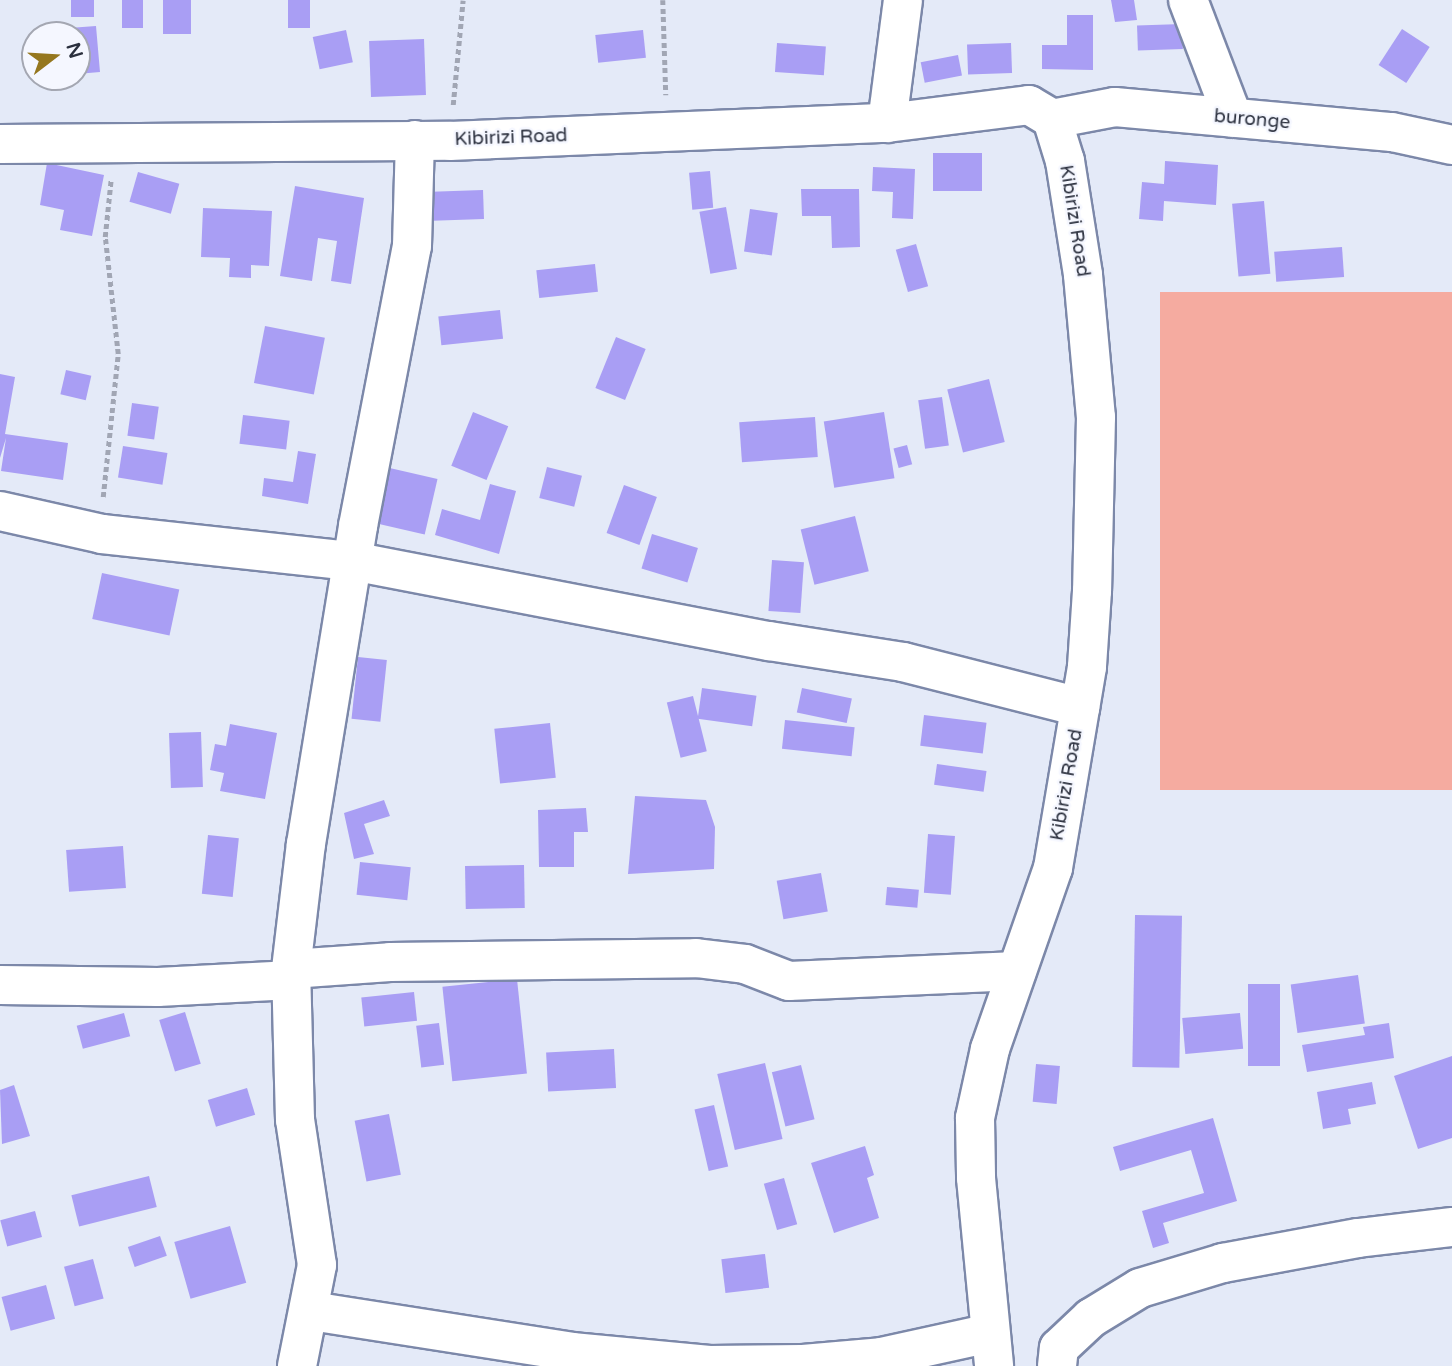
<!DOCTYPE html>
<html>
<head>
<meta charset="utf-8">
<style>
  body { margin:0 }
  #map { position:relative; width:1452px; height:1366px; overflow:hidden; background:#e4eaf8; font-family:"Varela Round",sans-serif }
  div>[style] { position:absolute }
  .green>* { inset:0; background:#f5aba0; transform-origin:0 0 }
  .building>* { inset:0; background:#a99ef4; transform-origin:0 0 }
  .path>* { height:4.5px; margin-top:-2.25px; transform-origin:0; background:repeating-linear-gradient(90deg,#a1a6b4 0 5px,transparent 0 8.5px) }
  .roads { filter:drop-shadow(2px 0 #7c88a9) drop-shadow(-2px 0 #7c88a9) drop-shadow(0 2px #7c88a9) drop-shadow(0 -2px #7c88a9) }
  .minor>* { height:38px; margin:-19px; padding:0 19px; transform-origin:19px; border-radius:19px; background:#fff }
  span { translate:-50% -50%; white-space:nowrap; text-align:center; line-height:1.15; -webkit-text-stroke:5px #f5f7ff; paint-order:stroke }
  .street-label { font-size:19px; color:#2b303e }
  .north { position:absolute; left:21px; top:21px; width:70px; height:70px; box-sizing:border-box; background:#f5f7ff; border:2px solid #a4a7b2; border-radius:50%; rotate:73deg; font-size:19px; font-weight:700; line-height:28px; text-align:center; color:#2b303e }
  .north::after { content:''; display:block; margin:auto; width:24px; height:32px; background:#95771f; clip-path:polygon(50% 0,100% 100%,50% 72%,0 100%) }
</style>
</head>
<body>
<div id="map">
  <div class="green">
    <div style="left:1452px;top:292px;width:498px;height:292px;rotate:90deg"></div>
  </div>
  <div class="building">
    <div style="left:71px;top:0;width:23px;height:17px"></div>
    <div style="left:122px;top:0;width:21px;height:28px"></div>
    <div style="left:163px;top:0;width:28px;height:34px"></div>
    <div style="left:288px;top:0;width:22px;height:28px"></div>
    <div style="clip-path:polygon(1111px 0,1134px 0,1137px 20px,1115px 22px)"></div>
    <div style="clip-path:polygon(1067px 15px,1093px 15px,1093px 70px,1042px 69px,1042px 45px,1067px 45px)"></div>
    <div style="left:1182px;top:24px;width:25px;height:45px;rotate:88deg"></div>
    <div style="clip-path:polygon(96px 26px,100px 72px,77px 74px,77px 35px,42px 35px,42px 30px)"></div>
    <div style="left:1402px;top:29px;width:33px;height:43px;rotate:33deg"></div>
    <div style="left:346px;top:30px;width:33px;height:34px;rotate:78deg"></div>
    <div style="left:643px;top:30px;width:28px;height:48px;rotate:84deg"></div>
    <div style="left:424px;top:39px;width:56px;height:55px;rotate:88deg"></div>
    <div style="left:777px;top:43px;width:49px;height:29px;rotate:4deg"></div>
    <div style="left:1011px;top:43px;width:30px;height:44px;rotate:88deg"></div>
    <div style="left:958px;top:55px;width:21px;height:38px;rotate:79deg"></div>
    <div style="left:933px;top:153px;width:49px;height:38px"></div>
    <div style="clip-path:polygon(1165px 161px,1218px 165px,1216px 205px,1164px 201px,1163px 221px,1139px 219px,1142px 182px,1164px 184px)"></div>
    <div style="clip-path:polygon(47px 163px,104px 175px,92px 236px,60px 230px,64px 210px,40px 205px)"></div>
    <div style="clip-path:polygon(873px 167px,915px 169px,913px 219px,892px 218px,893px 192px,872px 191px)"></div>
    <div style="left:710px;top:171px;width:37px;height:21px;rotate:85deg"></div>
    <div style="left:138px;top:172px;width:43px;height:31px;rotate:16deg"></div>
    <div style="clip-path:polygon(295px 186px,364px 198px,351px 284px,331px 281px,337px 241px,318px 238px,312px 281px,280px 276px)"></div>
    <div style="clip-path:polygon(801px 189px,859px 189px,860px 247px,832px 248px,831px 216px,802px 216px)"></div>
    <div style="left:483px;top:190px;width:29px;height:66px;rotate:88deg"></div>
    <div style="left:1264px;top:201px;width:73px;height:32px;rotate:85deg"></div>
    <div style="left:726px;top:207px;width:63px;height:27px;rotate:80deg"></div>
    <div style="clip-path:polygon(203px 208px,272px 211px,269px 266px,251px 265px,251px 278px,229px 277px,230px 258px,201px 257px)"></div>
    <div style="left:750px;top:209px;width:28px;height:43px;rotate:8deg"></div>
    <div style="left:916px;top:244px;width:44px;height:21px;rotate:74deg"></div>
    <div style="left:1342px;top:247px;width:30px;height:68px;rotate:86deg"></div>
    <div style="left:595px;top:264px;width:28px;height:59px;rotate:84deg"></div>
    <div style="left:500px;top:310px;width:29px;height:62px;rotate:84deg"></div>
    <div style="left:265px;top:326px;width:61px;height:58px;rotate:11deg"></div>
    <div style="left:616px;top:337px;width:32px;height:55px;rotate:22deg"></div>
    <div style="left:66px;top:370px;width:26px;height:25px;rotate:13deg"></div>
    <div style="clip-path:polygon(0 374px,15px 377px,5px 434px,68px 443px,63px 480px,1px 471px,6px 438px,0 458px)"></div>
    <div style="left:989px;top:379px;width:65px;height:43px;rotate:76deg"></div>
    <div style="left:942px;top:397px;width:49px;height:24px;rotate:82deg"></div>
    <div style="left:132px;top:403px;width:27px;height:33px;rotate:8deg"></div>
    <div style="left:473px;top:412px;width:38px;height:58px;rotate:22deg"></div>
    <div style="left:884px;top:412px;width:67px;height:61px;rotate:81deg"></div>
    <div style="left:243px;top:415px;width:47px;height:29px;rotate:7deg"></div>
    <div style="left:815px;top:417px;width:40px;height:76px;rotate:86deg"></div>
    <div style="left:907px;top:445px;width:20px;height:14px;rotate:75deg"></div>
    <div style="left:123px;top:446px;width:45px;height:32px;rotate:9deg"></div>
    <div style="clip-path:polygon(298px 451px,316px 454px,308px 504px,262px 496px,264px 478px,293px 482px)"></div>
    <div style="left:381px;top:466px;width:58px;height:57px;rotate:13deg"></div>
    <div style="left:547px;top:467px;width:36px;height:32px;rotate:14deg"></div>
    <div style="clip-path:polygon(490px 484px,516px 491px,499px 554px,435px 535px,442px 509px,480px 520px)"></div>
    <div style="left:624px;top:485px;width:35px;height:51px;rotate:20deg"></div>
    <div style="left:855px;top:516px;width:57px;height:56px;rotate:76deg"></div>
    <div style="left:652px;top:534px;width:48px;height:36px;rotate:17deg"></div>
    <div style="left:772px;top:560px;width:32px;height:51px;rotate:4deg"></div>
    <div style="left:102px;top:573px;width:79px;height:47px;rotate:12deg"></div>
    <div style="left:358px;top:657px;width:29px;height:62px;rotate:6deg"></div>
    <div style="left:702px;top:688px;width:55px;height:31px;rotate:8deg"></div>
    <div style="left:802px;top:688px;width:51px;height:25px;rotate:12deg"></div>
    <div style="left:693px;top:696px;width:57px;height:27px;rotate:76deg"></div>
    <div style="left:924px;top:715px;width:63px;height:31px;rotate:7deg"></div>
    <div style="left:785px;top:720px;width:70px;height:29px;rotate:6deg"></div>
    <div style="left:550px;top:723px;width:55px;height:56px;rotate:84deg"></div>
    <div style="clip-path:polygon(230px 724px,277px 733px,265px 799px,220px 791px,224px 773px,210px 770px,215px 744px,226px 746px)"></div>
    <div style="left:201px;top:732px;width:55px;height:32px;rotate:88deg"></div>
    <div style="left:937px;top:764px;width:50px;height:21px;rotate:8deg"></div>
    <div style="clip-path:polygon(635px 796px,706px 800px,715px 827px,714px 869px,628px 874px)"></div>
    <div style="clip-path:polygon(384px 800px,390px 816px,364px 824px,374px 854px,354px 859px,344px 813px)"></div>
    <div style="clip-path:polygon(586px 808px,588px 832px,574px 832px,574px 867px,539px 867px,538px 810px)"></div>
    <div style="left:928px;top:834px;width:27px;height:59px;rotate:4deg"></div>
    <div style="left:208px;top:835px;width:31px;height:59px;rotate:6deg"></div>
    <div style="left:123px;top:846px;width:42px;height:57px;rotate:86deg"></div>
    <div style="left:360px;top:862px;width:51px;height:33px;rotate:6deg"></div>
    <div style="left:524px;top:865px;width:43px;height:59px;rotate:89deg"></div>
    <div style="left:821px;top:873px;width:39px;height:45px;rotate:80deg"></div>
    <div style="left:887px;top:887px;width:32px;height:18px;rotate:5deg"></div>
    <div style="left:1135px;top:915px;width:47px;height:152px;rotate:1deg"></div>
    <div style="left:1358px;top:975px;width:49px;height:68px;rotate:82deg"></div>
    <div style="left:517px;top:979px;width:95px;height:75px;rotate:84deg"></div>
    <div style="left:1248px;top:984px;width:32px;height:82px"></div>
    <div style="left:414px;top:992px;width:29px;height:53px;rotate:84deg"></div>
    <div style="left:185px;top:1012px;width:54px;height:27px;rotate:73deg"></div>
    <div style="left:124px;top:1013px;width:24px;height:49px;rotate:75deg"></div>
    <div style="left:1240px;top:1013px;width:36px;height:58px;rotate:85deg"></div>
    <div style="left:439px;top:1023px;width:42px;height:23px;rotate:83deg"></div>
    <div style="clip-path:polygon(1389px 1023px,1394px 1058px,1307px 1072px,1302px 1045px,1365px 1035px,1363px 1027px)"></div>
    <div style="left:614px;top:1049px;width:39px;height:68px;rotate:87deg"></div>
    <div style="clip-path:polygon(1452px 1056px,1452px 1138px,1418px 1149px,1394px 1076px)"></div>
    <div style="left:765px;top:1063px;width:78px;height:49px;rotate:77deg"></div>
    <div style="left:1036px;top:1064px;width:24px;height:38px;rotate:5deg"></div>
    <div style="left:801px;top:1065px;width:56px;height:30px;rotate:76deg"></div>
    <div style="clip-path:polygon(1372px 1082px,1376px 1104px,1348px 1109px,1351px 1124px,1323px 1129px,1317px 1092px)"></div>
    <div style="clip-path:polygon(14px 1085px,30px 1136px,2px 1144px,0 1090px)"></div>
    <div style="left:247px;top:1088px;width:28px;height:41px;rotate:73deg"></div>
    <div style="left:714px;top:1105px;width:63px;height:20px;rotate:77deg"></div>
    <div style="left:389px;top:1114px;width:62px;height:35px;rotate:79deg"></div>
    <div style="clip-path:polygon(1213px 1118px,1237px 1201px,1163px 1223px,1169px 1243px,1153px 1248px,1142px 1211px,1204px 1193px,1191px 1150px,1120px 1171px,1113px 1147px)"></div>
    <div style="clip-path:polygon(865px 1146px,874px 1175px,867px 1178px,879px 1218px,834px 1233px,811px 1163px)"></div>
    <div style="left:149px;top:1176px;width:32px;height:80px;rotate:76deg"></div>
    <div style="left:784px;top:1178px;width:48px;height:21px;rotate:74deg"></div>
    <div style="left:35px;top:1211px;width:27px;height:36px;rotate:75deg"></div>
    <div style="left:230px;top:1226px;width:59px;height:58px;rotate:74deg"></div>
    <div style="left:160px;top:1236px;width:21px;height:34px;rotate:71deg"></div>
    <div style="left:765px;top:1254px;width:34px;height:44px;rotate:83deg"></div>
    <div style="left:93px;top:1259px;width:41px;height:30px;rotate:75deg"></div>
    <div style="left:46px;top:1285px;width:35px;height:46px;rotate:75deg"></div>
  </div>
  <div class="path">
    <div style="left:663px;top:0;width:95px;rotate:88.2deg"></div>
    <div style="left:453px;top:105px;width:105px;rotate:-84.6deg"></div>
    <div style="left:103px;top:497px;width:144px;rotate:-84deg"></div>
    <div style="left:118px;top:354px;width:118px;rotate:-96.3deg"></div>
    <div style="left:105px;top:237px;width:58px;rotate:-84.1deg"></div>
  </div>
  <div class="roads">
    <div class="minor">
      <div style="left:1188px;top:0;width:126px;rotate:69.1deg"></div>
      <div style="left:1052px;top:119px;width:64px;rotate:-10.8deg"></div>
      <div style="left:1115px;top:107px;width:278px;rotate:5.2deg"></div>
      <div style="left:1392px;top:132px;width:61px;rotate:12.2deg"></div>
      <div style="left:887px;top:123px;width:124px;rotate:-82.6deg"></div>
      <div style="left:0;top:144px;width:450px;rotate:-0.4deg"></div>
      <div style="left:450px;top:141px;width:437px;rotate:-2.4deg"></div>
      <div style="left:887px;top:123px;width:143px;rotate:-7.2deg"></div>
      <div style="left:1029px;top:105px;width:27px;rotate:31deg"></div>
      <div style="left:1052px;top:119px;width:44px;rotate:72.8deg"></div>
      <div style="left:1065px;top:161px;width:115px;rotate:81deg"></div>
      <div style="left:1083px;top:275px;width:143px;rotate:84.8deg"></div>
      <div style="left:1096px;top:417px;width:174px;rotate:91.3deg"></div>
      <div style="left:1092px;top:591px;width:76px;rotate:93.8deg"></div>
      <div style="left:1087px;top:667px;width:204px;rotate:99.6deg"></div>
      <div style="left:1053px;top:868px;width:192px;rotate:109.2deg"></div>
      <div style="left:990px;top:1049px;width:71px;rotate:102.3deg"></div>
      <div style="left:975px;top:1118px;width:60px;rotate:89deg"></div>
      <div style="left:976px;top:1178px;width:189px;rotate:84.5deg"></div>
      <div style="left:0;top:511px;width:105px;rotate:12.7deg"></div>
      <div style="left:102px;top:534px;width:251px;rotate:6.2deg"></div>
      <div style="left:352px;top:561px;width:425px;rotate:10.9deg"></div>
      <div style="left:769px;top:641px;width:136px;rotate:8.9deg"></div>
      <div style="left:903px;top:662px;width:183px;rotate:14.3deg"></div>
      <div style="left:291px;top:969px;width:99px;rotate:-4deg"></div>
      <div style="left:390px;top:962px;width:306px;rotate:-0.7deg"></div>
      <div style="left:696px;top:958px;width:49px;rotate:7deg"></div>
      <div style="left:745px;top:964px;width:47px;rotate:21.1deg"></div>
      <div style="left:789px;top:981px;width:228px;rotate:-2.5deg"></div>
      <div style="left:0;top:985px;width:158px;rotate:0.7deg"></div>
      <div style="left:158px;top:987px;width:134px;rotate:-3deg"></div>
      <div style="left:311px;top:1311px;width:264px;rotate:8.9deg"></div>
      <div style="left:572px;top:1352px;width:138px;rotate:5.4deg"></div>
      <div style="left:709px;top:1365px;width:94px;rotate:-0.6deg"></div>
      <div style="left:803px;top:1364px;width:78px;rotate:-5.1deg"></div>
      <div style="left:881px;top:1357px;width:112px;rotate:-12.4deg"></div>
      <div style="left:297px;top:1366px;width:103px;rotate:-78.8deg"></div>
      <div style="left:317px;top:1265px;width:147px;rotate:-98.6deg"></div>
      <div style="left:295px;top:1120px;width:151px;rotate:-91.5deg"></div>
      <div style="left:291px;top:969px;width:126px;rotate:-83.2deg"></div>
      <div style="left:306px;top:844px;width:322px;rotate:-80.7deg"></div>
      <div style="left:358px;top:526px;width:285px;rotate:-79.1deg"></div>
      <div style="left:412px;top:246px;width:106px;rotate:-88.4deg"></div>
      <div style="left:1057px;top:1366px;width:18px;rotate:-84deg"></div>
      <div style="left:1059px;top:1348px;width:44px;rotate:-43.2deg"></div>
      <div style="left:1091px;top:1318px;width:57px;rotate:-31.5deg"></div>
      <div style="left:1140px;top:1288px;width:87px;rotate:-16.8deg"></div>
      <div style="left:1223px;top:1263px;width:137px;rotate:-10.5deg"></div>
      <div style="left:1358px;top:1238px;width:95px;rotate:-6.7deg"></div>
    </div>
  </div>
  <div class="street-label">
    <span style="left:1252px;top:120px;rotate:5deg">buronge</span>
    <span style="left:511px;top:138px;rotate:-2deg">Kibirizi Road</span>
    <span style="left:1074px;top:221px;rotate:81deg">Kibirizi Road</span>
    <span style="left:1067px;top:785px;rotate:-80deg">Kibirizi Road</span>
  </div>
  <div class="north">N</div>
</div>
</body>
</html>
